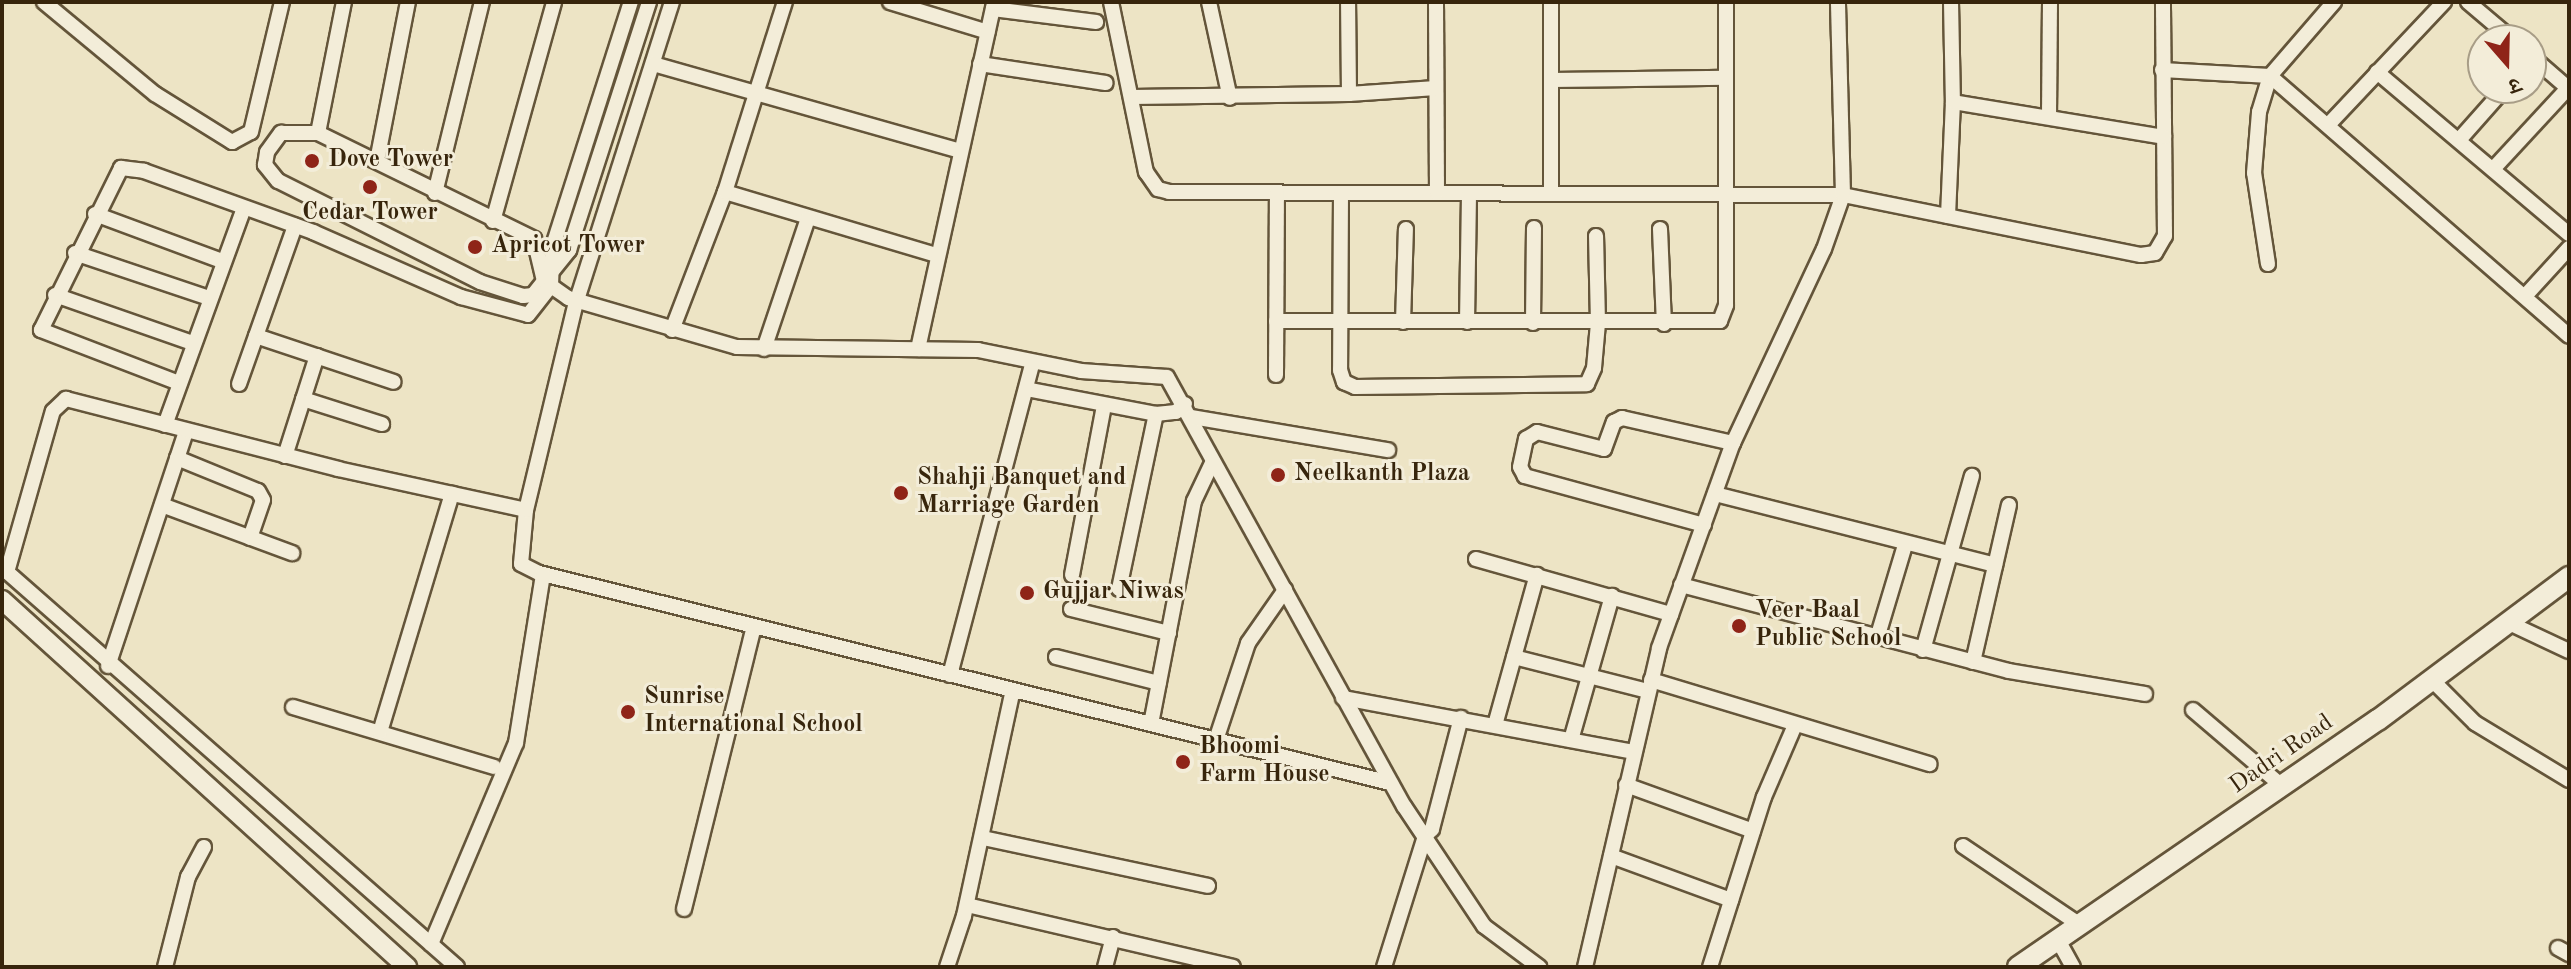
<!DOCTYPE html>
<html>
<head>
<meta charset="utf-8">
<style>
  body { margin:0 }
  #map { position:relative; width:2571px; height:969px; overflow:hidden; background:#ede4c5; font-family:"Old Standard TT","Noto Serif Devanagari",serif }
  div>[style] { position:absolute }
  .roads { filter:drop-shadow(2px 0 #64553a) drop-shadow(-2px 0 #64553a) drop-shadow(0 2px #64553a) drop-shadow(0 -2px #64553a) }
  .minor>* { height:14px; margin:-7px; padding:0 7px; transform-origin:7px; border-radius:7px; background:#f3edd9 }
  .tertiary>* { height:18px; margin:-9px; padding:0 9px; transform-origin:9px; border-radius:9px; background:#f3edd9 }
  .secondary>* { height:20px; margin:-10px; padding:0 10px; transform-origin:10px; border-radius:10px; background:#f3edd9 }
  .dots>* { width:22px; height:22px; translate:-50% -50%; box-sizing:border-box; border:4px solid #f3edd9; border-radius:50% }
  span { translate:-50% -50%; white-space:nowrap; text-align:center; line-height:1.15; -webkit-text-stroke:6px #f3edd9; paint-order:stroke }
  .poi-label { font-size:24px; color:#37250c; font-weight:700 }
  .left { translate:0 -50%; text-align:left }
  .street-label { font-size:24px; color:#37250c }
  .frame { position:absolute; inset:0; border:4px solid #37250c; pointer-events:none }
  .north { position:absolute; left:2467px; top:24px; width:80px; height:80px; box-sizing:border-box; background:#f3edd9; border:2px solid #a89d87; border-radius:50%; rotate:160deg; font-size:22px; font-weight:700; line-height:32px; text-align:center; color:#37250c }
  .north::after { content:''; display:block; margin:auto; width:28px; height:36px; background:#8f2418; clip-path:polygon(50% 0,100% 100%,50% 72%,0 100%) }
</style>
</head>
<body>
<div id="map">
  <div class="roads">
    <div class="minor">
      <div style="left:44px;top:2px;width:144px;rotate:39.7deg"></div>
      <div style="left:155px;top:94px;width:91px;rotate:31.9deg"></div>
      <div style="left:232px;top:142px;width:21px;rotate:-28deg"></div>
      <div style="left:251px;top:132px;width:134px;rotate:-76.6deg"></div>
      <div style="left:672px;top:2px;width:315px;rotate:107.7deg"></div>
      <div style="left:576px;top:302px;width:214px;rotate:103.5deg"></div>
      <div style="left:526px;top:510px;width:54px;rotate:95.3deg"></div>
      <div style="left:521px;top:564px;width:20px;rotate:27deg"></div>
      <div style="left:539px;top:573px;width:877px;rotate:13.86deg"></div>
      <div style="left:890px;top:2px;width:102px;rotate:17deg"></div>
      <div style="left:1111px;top:2px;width:174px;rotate:78.4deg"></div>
      <div style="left:1146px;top:172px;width:21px;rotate:55deg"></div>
      <div style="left:1158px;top:189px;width:11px;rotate:15deg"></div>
      <div style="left:1169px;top:192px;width:674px;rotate:0.26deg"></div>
      <div style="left:1843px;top:195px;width:304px;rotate:11.4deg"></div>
      <div style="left:2141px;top:255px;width:14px;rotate:-8deg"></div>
      <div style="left:2155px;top:253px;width:20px;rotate:-60deg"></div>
      <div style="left:2165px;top:236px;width:234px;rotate:-90.5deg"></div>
      <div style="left:1209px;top:2px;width:98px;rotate:77.7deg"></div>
      <div style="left:1436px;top:2px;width:190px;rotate:89.7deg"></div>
      <div style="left:1551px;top:2px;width:191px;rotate:90deg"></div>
      <div style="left:1951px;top:2px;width:100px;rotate:88.9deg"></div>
      <div style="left:2468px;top:2px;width:59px;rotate:40.2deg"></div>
      <div style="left:993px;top:9px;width:104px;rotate:7.2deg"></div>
      <div style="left:2531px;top:56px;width:50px;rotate:41deg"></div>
      <div style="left:653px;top:64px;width:319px;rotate:15.8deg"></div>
      <div style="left:980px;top:64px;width:127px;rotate:8.6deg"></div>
      <div style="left:2162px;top:70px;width:108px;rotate:3.2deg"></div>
      <div style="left:2270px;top:76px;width:98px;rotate:-49.1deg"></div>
      <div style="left:2377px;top:72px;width:251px;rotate:40.2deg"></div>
      <div style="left:1551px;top:80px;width:175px;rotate:-0.7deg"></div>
      <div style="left:1349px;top:94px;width:87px;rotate:-3.9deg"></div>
      <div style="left:1132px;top:97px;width:217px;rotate:-0.8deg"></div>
      <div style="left:1349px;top:94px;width:92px;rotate:-90.6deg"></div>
      <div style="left:2049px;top:117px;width:115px;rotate:-89.5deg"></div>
      <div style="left:2329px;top:124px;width:168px;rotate:-46.7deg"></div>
      <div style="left:318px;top:133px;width:134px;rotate:-78.8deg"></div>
      <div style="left:2459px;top:140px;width:69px;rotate:-48.5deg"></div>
      <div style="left:377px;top:161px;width:162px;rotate:-79deg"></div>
      <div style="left:2493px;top:169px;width:110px;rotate:-47.2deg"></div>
      <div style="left:725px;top:192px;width:220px;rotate:16.6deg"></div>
      <div style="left:435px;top:193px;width:197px;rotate:-76.2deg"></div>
      <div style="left:1341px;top:193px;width:177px;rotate:90.3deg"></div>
      <div style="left:1340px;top:370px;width:13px;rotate:72deg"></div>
      <div style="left:1344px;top:382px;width:12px;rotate:24deg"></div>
      <div style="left:1355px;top:387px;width:232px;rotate:-0.7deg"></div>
      <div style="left:1587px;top:384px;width:17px;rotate:-66deg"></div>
      <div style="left:1594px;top:368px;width:45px;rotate:-84.9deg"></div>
      <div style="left:1598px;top:323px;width:87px;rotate:-91.3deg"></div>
      <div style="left:95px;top:214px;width:135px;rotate:20.3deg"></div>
      <div style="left:1948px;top:216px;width:114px;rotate:-87.5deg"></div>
      <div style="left:1953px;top:102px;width:214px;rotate:9.4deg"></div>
      <div style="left:493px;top:221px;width:227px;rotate:-74.4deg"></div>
      <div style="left:1660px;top:229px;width:95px;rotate:87.6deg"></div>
      <div style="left:75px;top:253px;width:141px;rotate:18.6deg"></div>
      <div style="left:2268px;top:264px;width:92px;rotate:-98.7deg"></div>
      <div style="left:2254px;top:173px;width:61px;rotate:-85.3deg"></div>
      <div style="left:2259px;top:112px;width:38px;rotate:-73deg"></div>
      <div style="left:2270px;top:76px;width:396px;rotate:41deg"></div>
      <div style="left:553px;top:270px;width:26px;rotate:-51deg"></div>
      <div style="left:569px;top:250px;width:261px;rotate:-72.1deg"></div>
      <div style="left:544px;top:281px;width:18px;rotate:128deg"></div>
      <div style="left:533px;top:295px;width:10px;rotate:174deg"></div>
      <div style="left:523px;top:296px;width:45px;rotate:-162deg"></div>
      <div style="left:480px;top:282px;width:226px;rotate:-153.4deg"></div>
      <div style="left:278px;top:181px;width:21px;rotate:-129deg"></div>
      <div style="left:265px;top:165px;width:13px;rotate:-81deg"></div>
      <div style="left:267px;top:152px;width:24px;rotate:-54deg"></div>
      <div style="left:281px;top:133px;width:37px"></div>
      <div style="left:318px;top:133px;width:241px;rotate:26.1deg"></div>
      <div style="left:534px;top:239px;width:43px;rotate:76.6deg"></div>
      <div style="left:544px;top:281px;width:29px;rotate:35deg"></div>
      <div style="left:568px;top:298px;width:176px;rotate:16.2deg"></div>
      <div style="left:737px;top:347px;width:241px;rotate:0.7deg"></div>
      <div style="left:978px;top:350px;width:105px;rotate:11.5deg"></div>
      <div style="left:1081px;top:371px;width:86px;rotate:4deg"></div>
      <div style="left:1167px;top:377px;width:490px;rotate:61.1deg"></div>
      <div style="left:1404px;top:806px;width:144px;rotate:56.3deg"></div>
      <div style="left:1484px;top:926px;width:69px;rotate:36.7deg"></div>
      <div style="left:55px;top:295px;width:146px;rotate:19.2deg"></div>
      <div style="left:2526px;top:295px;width:64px;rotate:-47.5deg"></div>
      <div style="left:1276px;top:321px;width:444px"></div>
      <div style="left:1720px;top:321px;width:17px;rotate:-69deg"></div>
      <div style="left:1726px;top:305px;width:303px;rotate:-90deg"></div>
      <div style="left:1403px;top:322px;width:93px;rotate:-88.2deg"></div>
      <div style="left:1467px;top:322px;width:127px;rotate:-89.1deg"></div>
      <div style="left:1533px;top:323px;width:95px;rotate:-89.4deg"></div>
      <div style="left:672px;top:330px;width:148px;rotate:-69deg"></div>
      <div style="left:725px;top:192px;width:199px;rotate:-72.5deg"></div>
      <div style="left:256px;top:336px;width:145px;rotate:18.4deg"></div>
      <div style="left:764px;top:349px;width:138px;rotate:-71.4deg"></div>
      <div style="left:918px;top:349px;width:355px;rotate:-77.6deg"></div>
      <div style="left:1276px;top:375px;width:183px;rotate:-89.7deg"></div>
      <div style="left:179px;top:383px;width:148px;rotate:-159deg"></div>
      <div style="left:41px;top:330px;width:181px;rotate:-63.7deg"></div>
      <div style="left:121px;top:168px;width:23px;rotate:7deg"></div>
      <div style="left:144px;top:171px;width:180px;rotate:19.8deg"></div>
      <div style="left:313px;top:232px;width:162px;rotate:23.7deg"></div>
      <div style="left:461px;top:297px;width:69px;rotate:15deg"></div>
      <div style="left:528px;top:315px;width:37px;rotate:-52deg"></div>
      <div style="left:551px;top:286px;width:37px;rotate:-88deg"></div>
      <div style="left:552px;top:249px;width:259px;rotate:-72.3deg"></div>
      <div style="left:239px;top:384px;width:168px;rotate:-70.5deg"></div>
      <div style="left:1026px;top:389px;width:132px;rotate:10.9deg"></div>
      <div style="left:1156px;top:414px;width:20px;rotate:-6deg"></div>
      <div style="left:1176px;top:412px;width:12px;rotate:-42deg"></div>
      <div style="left:303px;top:399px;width:83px;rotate:17.6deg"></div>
      <div style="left:1192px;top:417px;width:199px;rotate:9.6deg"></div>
      <div style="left:165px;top:425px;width:231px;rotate:-70deg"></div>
      <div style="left:285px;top:456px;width:105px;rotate:-72.3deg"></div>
      <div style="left:177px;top:458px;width:87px;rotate:22.2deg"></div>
      <div style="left:258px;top:491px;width:10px;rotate:61deg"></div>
      <div style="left:263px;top:500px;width:40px;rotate:108.9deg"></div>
      <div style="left:1715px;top:494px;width:289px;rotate:14.2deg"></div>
      <div style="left:162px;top:505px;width:139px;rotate:20.3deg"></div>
      <div style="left:1704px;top:525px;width:186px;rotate:-164.7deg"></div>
      <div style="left:1525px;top:476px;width:10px;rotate:-119deg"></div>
      <div style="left:1520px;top:467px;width:29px;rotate:-78deg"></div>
      <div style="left:1526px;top:439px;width:13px;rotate:-32deg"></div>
      <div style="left:1537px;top:432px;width:69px;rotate:14.2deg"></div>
      <div style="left:1604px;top:449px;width:29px;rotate:-70deg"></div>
      <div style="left:1614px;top:422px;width:9px;rotate:-27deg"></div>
      <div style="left:1622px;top:418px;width:114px;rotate:12.7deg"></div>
      <div style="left:1476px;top:559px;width:203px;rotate:15.8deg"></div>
      <div style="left:1072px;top:575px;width:173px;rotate:-79.3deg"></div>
      <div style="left:1681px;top:585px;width:339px;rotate:14.7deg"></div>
      <div style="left:2009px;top:671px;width:138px;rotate:9.6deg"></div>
      <div style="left:1119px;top:589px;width:179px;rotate:-78.1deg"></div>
      <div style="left:1071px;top:609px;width:101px;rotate:13.8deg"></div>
      <div style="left:2507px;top:622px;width:68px;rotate:25.1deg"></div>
      <div style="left:1878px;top:635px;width:94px;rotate:-73.3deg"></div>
      <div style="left:1923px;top:650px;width:181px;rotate:-74.3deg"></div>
      <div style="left:1056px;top:657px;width:106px;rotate:14.2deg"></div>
      <div style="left:1514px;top:657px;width:137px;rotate:14.3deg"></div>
      <div style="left:1973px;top:662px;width:161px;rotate:-77.1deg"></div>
      <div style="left:108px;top:666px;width:247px;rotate:-71.6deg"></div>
      <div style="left:950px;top:675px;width:322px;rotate:-75.2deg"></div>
      <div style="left:2431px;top:679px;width:62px;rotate:45deg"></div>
      <div style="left:2475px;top:723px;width:110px;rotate:31.2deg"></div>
      <div style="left:1651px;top:680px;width:291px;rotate:16.8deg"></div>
      <div style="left:1343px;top:698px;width:295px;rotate:10.5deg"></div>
      <div style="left:293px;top:707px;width:210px;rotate:16.6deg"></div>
      <div style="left:2193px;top:710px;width:117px;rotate:40.5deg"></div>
      <div style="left:1151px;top:724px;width:227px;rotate:-79.1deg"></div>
      <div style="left:1194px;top:501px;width:44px;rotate:-64.6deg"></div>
      <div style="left:1495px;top:725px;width:156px;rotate:-74.4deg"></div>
      <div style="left:380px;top:732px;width:249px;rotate:-73.2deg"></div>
      <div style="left:1216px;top:740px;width:102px;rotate:-71.7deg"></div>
      <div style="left:1248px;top:643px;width:65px;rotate:-55.1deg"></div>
      <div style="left:1571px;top:740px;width:150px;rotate:-74.1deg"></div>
      <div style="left:1626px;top:785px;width:135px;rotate:19.9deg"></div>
      <div style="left:983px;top:838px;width:230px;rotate:12deg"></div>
      <div style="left:1963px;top:846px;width:141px;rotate:34deg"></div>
      <div style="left:1611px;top:856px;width:128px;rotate:20.1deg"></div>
      <div style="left:967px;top:905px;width:273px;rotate:13.1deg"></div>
      <div style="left:684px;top:909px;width:291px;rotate:-76.1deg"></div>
      <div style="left:2058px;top:940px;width:31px;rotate:61deg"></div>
      <div style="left:431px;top:944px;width:218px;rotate:-67.1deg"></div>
      <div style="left:516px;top:743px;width:171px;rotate:-80.9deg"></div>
      <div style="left:2558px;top:948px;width:13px;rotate:29deg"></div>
      <div style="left:165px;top:967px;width:93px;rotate:-75.7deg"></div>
      <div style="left:188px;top:877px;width:34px;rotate:-62deg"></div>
      <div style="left:457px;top:967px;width:599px;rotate:-138.72deg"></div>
      <div style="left:7px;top:572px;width:167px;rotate:-74.1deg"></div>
      <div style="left:53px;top:411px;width:18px;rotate:-43deg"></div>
      <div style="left:66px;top:399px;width:281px;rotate:14.4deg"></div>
      <div style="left:338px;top:469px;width:192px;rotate:12.3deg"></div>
      <div style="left:947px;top:967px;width:54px;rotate:-71.6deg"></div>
      <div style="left:964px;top:916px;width:231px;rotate:-77.8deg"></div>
      <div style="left:1105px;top:967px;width:31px;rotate:-75deg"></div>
      <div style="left:1384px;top:967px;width:137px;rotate:-72.6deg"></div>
      <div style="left:1425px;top:836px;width:10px;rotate:-45deg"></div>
      <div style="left:1432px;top:829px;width:115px;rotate:-75.4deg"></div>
      <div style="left:1585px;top:967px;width:327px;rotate:-76.9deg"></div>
      <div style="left:1659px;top:648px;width:218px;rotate:-70.2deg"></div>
      <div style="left:1733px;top:443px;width:214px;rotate:-64.9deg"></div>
      <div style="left:1824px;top:249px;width:57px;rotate:-70.6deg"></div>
      <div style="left:1843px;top:195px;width:193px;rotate:-91.5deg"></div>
      <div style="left:1710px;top:967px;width:178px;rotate:-72.4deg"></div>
      <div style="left:1764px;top:797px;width:78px;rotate:-66.7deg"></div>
    </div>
    <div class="tertiary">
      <div style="left:2px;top:600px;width:547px;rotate:42.18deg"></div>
    </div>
    <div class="secondary">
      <div style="left:2018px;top:967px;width:437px;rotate:-34.5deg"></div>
      <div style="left:2378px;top:720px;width:239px;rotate:-36.8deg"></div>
    </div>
  </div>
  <div class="dots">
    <div style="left:312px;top:161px;background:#8f2418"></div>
    <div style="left:370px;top:187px;background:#8f2418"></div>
    <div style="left:475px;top:247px;background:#8f2418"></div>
    <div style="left:1278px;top:475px;background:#8f2418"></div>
    <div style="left:901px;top:493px;background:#8f2418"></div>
    <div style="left:1027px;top:593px;background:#8f2418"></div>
    <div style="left:1739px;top:626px;background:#8f2418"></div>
    <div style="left:628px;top:712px;background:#8f2418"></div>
    <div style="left:1183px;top:762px;background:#8f2418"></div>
  </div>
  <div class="poi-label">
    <span class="left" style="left:328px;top:161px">Dove Tower</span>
    <span style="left:370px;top:214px">Cedar Tower</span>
    <span class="left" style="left:491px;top:247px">Apricot Tower</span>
    <span class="left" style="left:1294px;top:475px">Neelkanth Plaza</span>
    <span class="left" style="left:917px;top:493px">Shahji Banquet and<br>Marriage Garden</span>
    <span class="left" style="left:1043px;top:593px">Gujjar Niwas</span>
    <span class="left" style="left:1755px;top:626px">Veer Baal<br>Public School</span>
    <span class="left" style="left:644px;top:712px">Sunrise<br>International School</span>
    <span class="left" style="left:1199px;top:762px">Bhoomi<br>Farm House</span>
  </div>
  <div class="street-label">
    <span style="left:2282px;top:755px;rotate:-35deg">Dadri Road</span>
  </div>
  <div class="frame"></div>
  <div class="north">उ</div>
</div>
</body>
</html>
